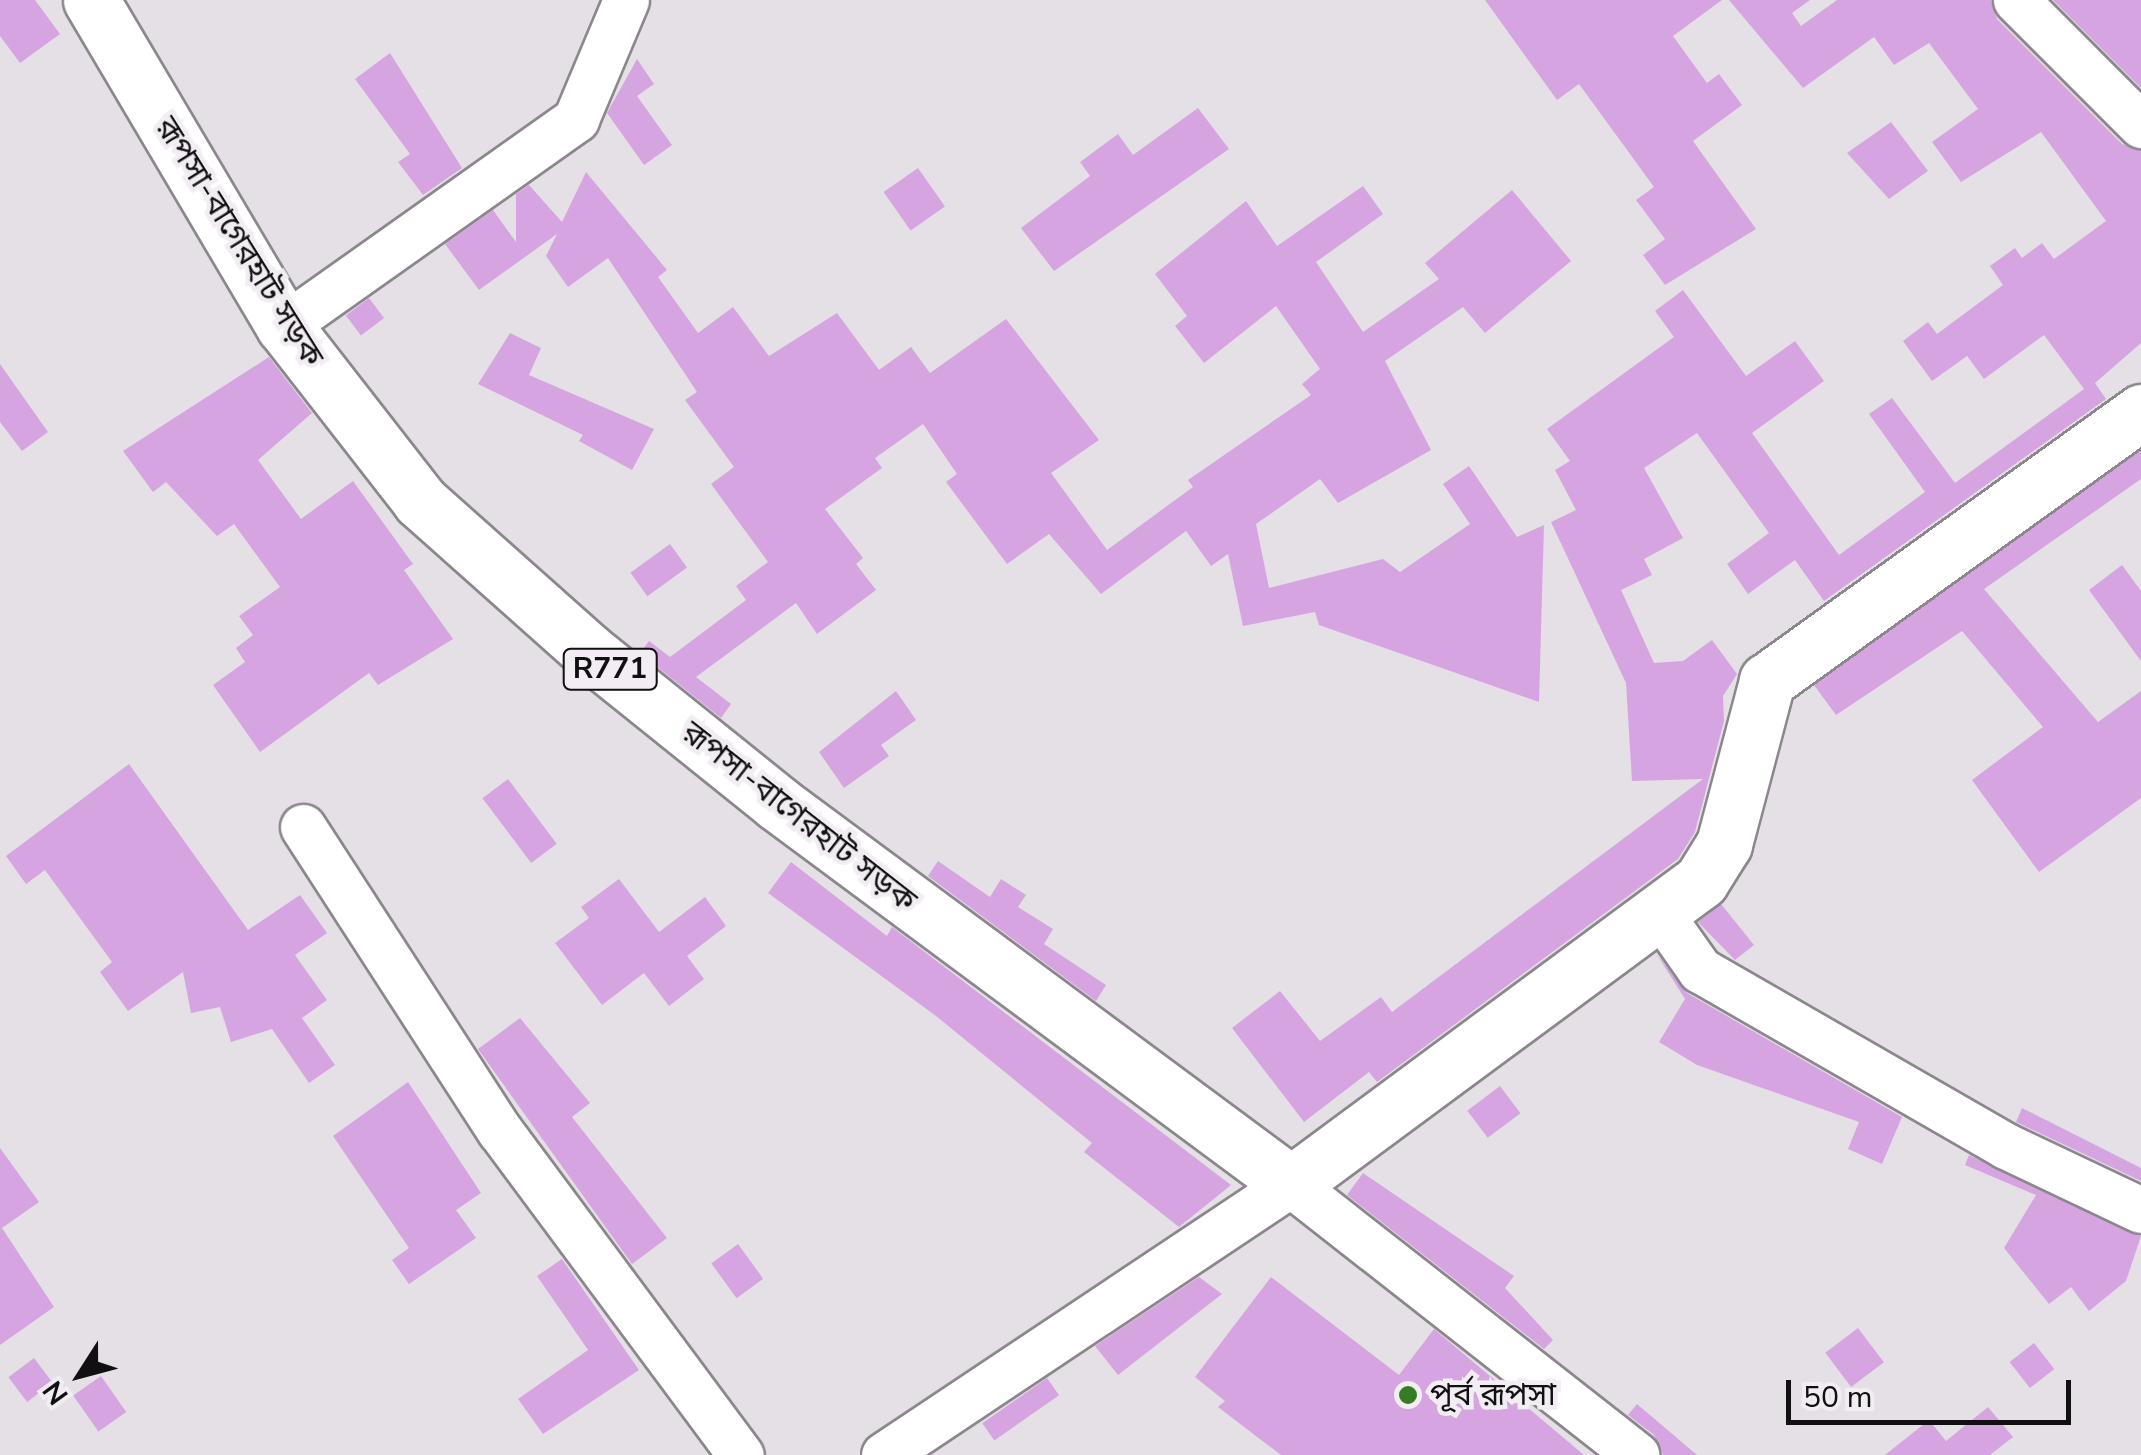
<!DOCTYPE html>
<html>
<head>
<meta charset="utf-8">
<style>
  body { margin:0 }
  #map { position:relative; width:2141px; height:1455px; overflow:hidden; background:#e4e0e5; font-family:"Nunito Sans","Noto Sans Bengali",sans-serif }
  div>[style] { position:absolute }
  .building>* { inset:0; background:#d6a5e1; transform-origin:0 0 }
  .roads { filter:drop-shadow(2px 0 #8b878c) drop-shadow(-2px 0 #8b878c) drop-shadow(0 2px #8b878c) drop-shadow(0 -2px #8b878c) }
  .minor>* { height:45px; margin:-22.5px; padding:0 22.5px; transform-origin:22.5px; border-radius:22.5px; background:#fff }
  .major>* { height:55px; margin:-27.5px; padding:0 27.5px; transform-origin:27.5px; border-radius:27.5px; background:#fff }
  .dots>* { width:28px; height:28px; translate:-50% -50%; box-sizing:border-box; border:5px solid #f1edf2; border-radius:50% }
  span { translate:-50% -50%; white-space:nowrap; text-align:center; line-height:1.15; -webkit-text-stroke:9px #f1edf2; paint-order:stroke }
  .shield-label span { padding:2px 8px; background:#f1edf2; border:2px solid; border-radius:8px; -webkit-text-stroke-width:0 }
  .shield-label { font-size:30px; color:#110f11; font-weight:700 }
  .street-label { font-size:32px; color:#110f11 }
  .poi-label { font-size:32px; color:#110f11 }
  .left { translate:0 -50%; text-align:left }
  .north { position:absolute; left:30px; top:1325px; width:100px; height:100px; -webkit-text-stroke:8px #f1edf2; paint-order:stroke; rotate:234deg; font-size:28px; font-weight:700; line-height:40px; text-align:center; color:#110f11 }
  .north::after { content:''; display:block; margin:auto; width:35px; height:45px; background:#110f11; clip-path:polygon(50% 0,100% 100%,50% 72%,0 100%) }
  .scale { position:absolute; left:1786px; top:1380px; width:285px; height:45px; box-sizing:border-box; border:5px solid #110f11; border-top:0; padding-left:12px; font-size:30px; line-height:35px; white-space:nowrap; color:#110f11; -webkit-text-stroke:8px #f1edf2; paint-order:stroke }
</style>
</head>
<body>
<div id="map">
  <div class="building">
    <div style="clip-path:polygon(0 0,35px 0,60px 34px,20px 63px,0 36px)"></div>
    <div style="clip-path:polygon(1485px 0,1722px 0,1673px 36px,1707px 83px,1719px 74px,1742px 105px,1693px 141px,1756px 229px,1665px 285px,1643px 255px,1665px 239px,1636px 200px,1654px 187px,1579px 84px,1557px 100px)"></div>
    <div style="clip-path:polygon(1729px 0,1810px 0,1792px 13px,1801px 26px,1837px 0,1991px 0,1997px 19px,2122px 144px,2141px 150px,2141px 343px,2095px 383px,2106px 399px,1824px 601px,1795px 560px,1748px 594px,1727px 564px,1769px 533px,1697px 433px,1644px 468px,1683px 538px,1644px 559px,1652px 575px,1621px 590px,1654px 663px,1683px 661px,1712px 640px,1737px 674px,1723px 696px,1724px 721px,1695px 832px,1678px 859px,1377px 1082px,1369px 1072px,1304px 1122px,1232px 1028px,1280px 991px,1320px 1041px,1381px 997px,1392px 1012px,1703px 779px,1632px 781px,1626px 683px,1551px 522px,1576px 510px,1555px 470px,1570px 461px,1547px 429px,1674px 337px,1655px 311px,1683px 290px,1746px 376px,1795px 341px,1824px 381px,1752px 433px,1839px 555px,1925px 492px,1869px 414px,1892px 398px,1955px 483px,2084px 389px,2044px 335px,1984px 379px,1967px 356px,1932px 381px,1903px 341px,1928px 322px,1937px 334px,2003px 285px,1990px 266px,2015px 248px,2022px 258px,2042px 243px,2054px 259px,2106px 221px,2041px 132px,1961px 182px,1932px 142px,1978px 109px,1929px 43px,1894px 65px,1874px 37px,1803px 88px)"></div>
    <div style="clip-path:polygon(2053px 0,2141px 0,2141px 88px)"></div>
    <div style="clip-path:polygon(390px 53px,462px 168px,423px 195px,398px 162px,410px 154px,355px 79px)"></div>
    <div style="clip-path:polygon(637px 59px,654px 84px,637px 96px,672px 145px,644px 165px,607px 113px)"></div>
    <div style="clip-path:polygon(1198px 108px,1229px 149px,1054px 271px,1021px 228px,1090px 176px,1080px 162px,1118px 134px,1133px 155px)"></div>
    <div style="clip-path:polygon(1891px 122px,1928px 171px,1889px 199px,1847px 153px)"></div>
    <div style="left:918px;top:168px;width:47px;height:42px;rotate:55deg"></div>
    <div style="clip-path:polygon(586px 172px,667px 270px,658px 277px,698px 333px,733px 307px,769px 356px,837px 313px,879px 370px,911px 347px,930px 373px,1006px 319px,1099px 440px,1051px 473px,1107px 550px,1193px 487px,1188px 480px,1311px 395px,1302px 384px,1320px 369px,1276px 306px,1204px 363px,1175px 326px,1187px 316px,1155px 274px,1246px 201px,1277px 246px,1363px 186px,1383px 214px,1316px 262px,1363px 332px,1439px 279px,1425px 263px,1512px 190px,1571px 261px,1485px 333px,1463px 307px,1385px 361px,1431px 450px,1338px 503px,1320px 479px,1256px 524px,1269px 588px,1383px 559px,1400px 572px,1470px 524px,1443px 484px,1469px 466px,1517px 537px,1544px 525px,1539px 702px,1319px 625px,1315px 612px,1243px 626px,1228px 554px,1211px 566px,1186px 531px,1101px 594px,1049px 534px,1007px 564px,946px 482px,957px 474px,923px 424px,875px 458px,882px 468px,825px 509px,863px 558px,856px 564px,876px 590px,817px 634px,796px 603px,696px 677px,731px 704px,721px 718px,640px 653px,649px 641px,670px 657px,746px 600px,736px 586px,768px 562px,711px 484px,734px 467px,685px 400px,697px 392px,608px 258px,568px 287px,546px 256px,557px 234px,479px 290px,445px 244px,493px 210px,516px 242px,516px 194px,529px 185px,562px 222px)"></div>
    <div style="left:369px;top:298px;width:25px;height:29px;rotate:53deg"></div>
    <div style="clip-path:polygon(510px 333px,541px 348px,529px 375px,654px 429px,632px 470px,579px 441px,583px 435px,478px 384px)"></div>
    <div style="clip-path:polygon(269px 357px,312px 413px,258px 460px,301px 519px,353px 481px,413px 564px,404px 570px,453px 639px,378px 685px,369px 673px,260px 752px,213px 685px,245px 662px,236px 648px,253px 635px,239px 616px,280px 587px,234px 524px,217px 536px,166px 482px,153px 492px,123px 451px)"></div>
    <div style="clip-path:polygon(0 364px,48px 432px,22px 451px,0 422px)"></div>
    <div style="clip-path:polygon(2141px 450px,2141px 479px,1984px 589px,2098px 722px,2141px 691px,2141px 798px,2039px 872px,1972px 780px,2043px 727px,1962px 631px,1836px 715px,1814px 685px)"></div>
    <div style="left:670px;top:544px;width:29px;height:49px;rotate:54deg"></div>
    <div style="clip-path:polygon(2122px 565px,2141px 591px,2141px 661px,2089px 590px)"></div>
    <div style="clip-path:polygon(896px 691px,916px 720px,881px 745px,889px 756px,844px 788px,819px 752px)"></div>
    <div style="clip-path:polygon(129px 764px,248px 930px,300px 895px,327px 933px,295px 955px,327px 1000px,302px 1018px,335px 1065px,309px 1083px,272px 1029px,231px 1042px,220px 1007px,191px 1013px,183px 972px,128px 1011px,100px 972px,112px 962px,45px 870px,26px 884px,6px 856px)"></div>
    <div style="left:508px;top:779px;width:81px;height:32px;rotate:53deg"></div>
    <div style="clip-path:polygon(938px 861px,990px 897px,1001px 879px,1026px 895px,1018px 907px,1053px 929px,1044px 944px,1106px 985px,1096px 1001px,928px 876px)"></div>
    <div style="clip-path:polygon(791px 862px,887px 936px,892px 927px,1231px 1185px,1179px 1227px,1084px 1152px,1092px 1143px,936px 1016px,768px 893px)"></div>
    <div style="clip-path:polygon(619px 879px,659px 932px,705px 897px,726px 926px,687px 956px,704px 979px,669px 1006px,644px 973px,602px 1005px,555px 943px,589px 918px,581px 907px)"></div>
    <div style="clip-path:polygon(1721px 904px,1754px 945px,1735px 960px,1698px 922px)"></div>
    <div style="clip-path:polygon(1656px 953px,1687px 993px,1902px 1117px,1882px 1164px,1848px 1149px,1859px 1122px,1697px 1065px,1659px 1042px,1685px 999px)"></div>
    <div style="clip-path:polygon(520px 1018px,590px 1103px,572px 1117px,667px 1238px,632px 1264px,478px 1049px)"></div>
    <div style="clip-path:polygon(408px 1082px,481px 1193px,456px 1210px,476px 1238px,409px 1284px,392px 1260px,409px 1248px,333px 1136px)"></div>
    <div style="left:1500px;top:1086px;width:34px;height:41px;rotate:53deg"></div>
    <div style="clip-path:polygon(2022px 1108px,2141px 1168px,2141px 1181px,2016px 1122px)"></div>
    <div style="clip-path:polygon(0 1148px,39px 1202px,2px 1228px,54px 1307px,0 1345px)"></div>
    <div style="clip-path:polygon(1969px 1155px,2141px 1236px,2126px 1281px,2089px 1311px,2071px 1287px,2049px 1304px,2004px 1248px,2036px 1195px,1965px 1165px)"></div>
    <div style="clip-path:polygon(1363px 1173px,1514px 1276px,1505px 1288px,1553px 1340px,1544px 1349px,1347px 1195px)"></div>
    <div style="left:738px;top:1244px;width:43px;height:33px;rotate:54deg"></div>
    <div style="clip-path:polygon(562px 1259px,639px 1370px,543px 1434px,518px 1399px,588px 1350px,537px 1276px)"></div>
    <div style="clip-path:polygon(1199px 1277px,1222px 1294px,1118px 1375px,1095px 1346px)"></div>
    <div style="clip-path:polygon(1271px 1277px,1399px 1375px,1434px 1329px,1584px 1455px,1281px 1455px,1218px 1407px,1225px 1401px,1195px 1377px)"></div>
    <div style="left:1858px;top:1328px;width:43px;height:41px;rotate:53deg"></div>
    <div style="left:2034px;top:1343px;width:33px;height:31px;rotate:52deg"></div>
    <div style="left:34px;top:1358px;width:31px;height:32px;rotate:53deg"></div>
    <div style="left:101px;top:1376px;width:44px;height:34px;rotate:55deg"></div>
    <div style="left:1047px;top:1378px;width:21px;height:79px;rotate:55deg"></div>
    <div style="clip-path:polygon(1637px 1404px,1697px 1455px,1663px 1455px,1654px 1435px,1628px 1415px)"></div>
    <div style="clip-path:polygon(1988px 1407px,2013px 1437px,1990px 1455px,1885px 1455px,1929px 1420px,1946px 1441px)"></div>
  </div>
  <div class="roads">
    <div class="minor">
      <div style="left:2016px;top:0;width:177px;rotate:45deg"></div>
      <div style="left:284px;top:326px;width:358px;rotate:-35.3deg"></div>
      <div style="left:576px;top:119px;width:129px;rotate:-67.2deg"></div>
      <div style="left:303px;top:827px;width:362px;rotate:57.1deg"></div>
      <div style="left:500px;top:1131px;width:404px;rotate:53.4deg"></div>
      <div style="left:1657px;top:909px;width:75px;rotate:54.8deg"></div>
      <div style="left:1700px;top:970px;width:353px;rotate:29.9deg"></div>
      <div style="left:2006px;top:1146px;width:149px;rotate:25.4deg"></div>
      <div style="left:884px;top:1455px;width:489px;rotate:-33.7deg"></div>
      <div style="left:1291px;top:1184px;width:439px;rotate:38.1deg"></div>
    </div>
    <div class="major">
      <div style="left:91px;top:0;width:379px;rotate:59.4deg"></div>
      <div style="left:284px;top:326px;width:222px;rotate:52.1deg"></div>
      <div style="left:420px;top:501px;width:224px;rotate:41.7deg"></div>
      <div style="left:587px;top:650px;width:244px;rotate:38.8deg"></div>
      <div style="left:777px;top:803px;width:640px;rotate:36.55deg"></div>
      <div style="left:1291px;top:1184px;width:510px;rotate:-36.47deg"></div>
      <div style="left:1701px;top:881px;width:44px;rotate:-58.1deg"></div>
      <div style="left:1724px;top:844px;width:169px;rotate:-75.2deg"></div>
      <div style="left:1767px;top:681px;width:461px;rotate:-35.7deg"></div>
    </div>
  </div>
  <div class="dots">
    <div style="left:1408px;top:1395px;background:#357d23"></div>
  </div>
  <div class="shield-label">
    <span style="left:610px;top:669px">R771</span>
  </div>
  <div class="street-label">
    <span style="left:239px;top:242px;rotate:58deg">রূপসা-বাগেরহাট সড়ক</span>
    <span style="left:799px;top:817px;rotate:38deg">রূপসা-বাগেরহাট সড়ক</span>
  </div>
  <div class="poi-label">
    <span class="left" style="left:1430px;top:1395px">পূর্ব রূপসা</span>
  </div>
  <div class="north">N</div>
  <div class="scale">50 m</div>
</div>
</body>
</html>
